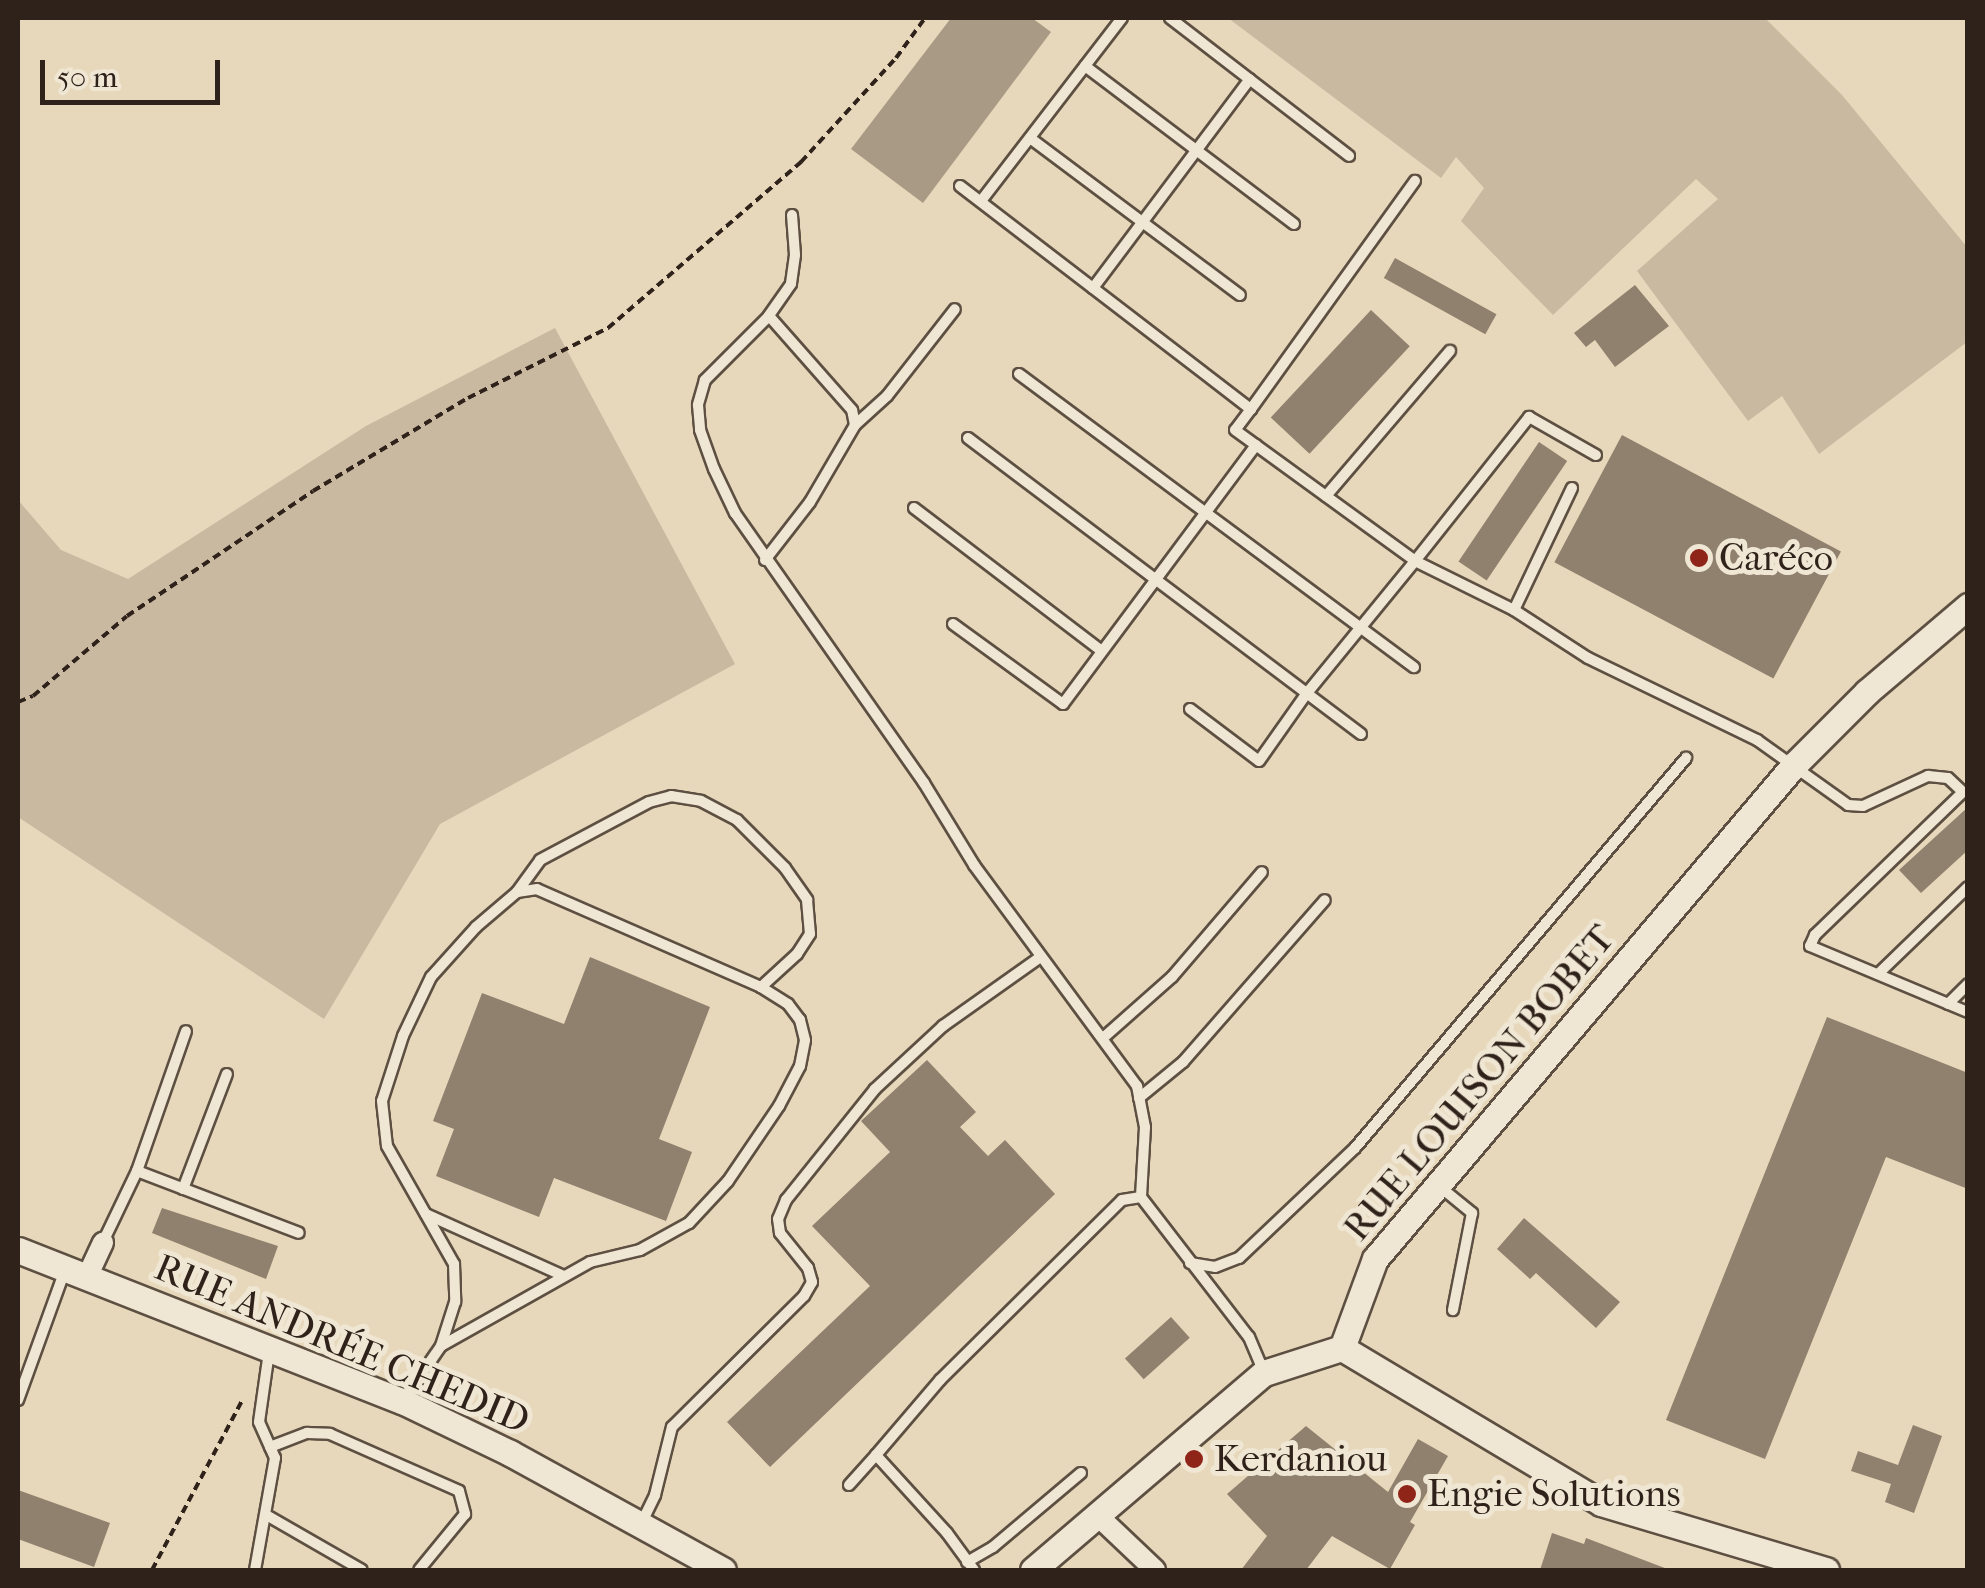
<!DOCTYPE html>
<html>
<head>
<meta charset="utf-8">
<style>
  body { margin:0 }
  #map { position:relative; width:1985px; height:1588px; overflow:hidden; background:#e7d8bb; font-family:"IM FELL French Canon",serif }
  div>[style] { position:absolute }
  .green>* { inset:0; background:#c8b9a0 }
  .water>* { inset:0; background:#a89a84 }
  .building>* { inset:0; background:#8f816e; transform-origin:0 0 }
  .path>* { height:4px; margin-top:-2px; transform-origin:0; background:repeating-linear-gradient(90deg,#2f221a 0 8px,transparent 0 13px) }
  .roads { filter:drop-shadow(2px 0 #5d5042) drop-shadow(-2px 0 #5d5042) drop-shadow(0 2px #5d5042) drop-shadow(0 -2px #5d5042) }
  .service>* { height:10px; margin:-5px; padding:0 5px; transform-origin:5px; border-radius:5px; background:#efe6d3 }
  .minor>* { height:20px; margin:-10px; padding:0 10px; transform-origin:10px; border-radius:10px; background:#efe6d3 }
  .tertiary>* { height:25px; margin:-12.5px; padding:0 12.5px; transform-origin:12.5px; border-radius:12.5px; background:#efe6d3 }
  .dots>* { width:28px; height:28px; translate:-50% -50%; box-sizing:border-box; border:5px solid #efe6d3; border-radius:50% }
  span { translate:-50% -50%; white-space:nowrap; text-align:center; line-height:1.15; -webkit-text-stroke:10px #efe6d3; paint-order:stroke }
  .poi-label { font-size:38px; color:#2f221a }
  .left { translate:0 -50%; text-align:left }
  .street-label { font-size:38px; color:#2f221a }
  .frame { position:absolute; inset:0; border:20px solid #2f221a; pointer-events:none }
  .scale { position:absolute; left:40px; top:60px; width:180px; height:45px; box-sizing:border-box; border:5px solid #2f221a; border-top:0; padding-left:12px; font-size:30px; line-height:35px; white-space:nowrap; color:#2f221a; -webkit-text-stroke:8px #efe6d3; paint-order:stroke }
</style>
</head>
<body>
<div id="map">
  <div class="green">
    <div style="clip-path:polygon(1228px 18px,1765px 18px,1842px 95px,1967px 247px,1967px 342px,1819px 454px,1782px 396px,1748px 421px,1637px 271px,1718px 199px,1696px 179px,1553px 315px,1461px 221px,1484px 188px,1456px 157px,1441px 178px)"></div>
    <div style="clip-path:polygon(555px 328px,735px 664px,440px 824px,324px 1019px,18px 817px,18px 500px,61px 550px,128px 579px,366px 426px)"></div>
  </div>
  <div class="water">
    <div style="clip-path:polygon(951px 18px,1032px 18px,1051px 32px,923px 203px,851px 149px)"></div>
  </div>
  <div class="building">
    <div style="left:1395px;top:258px;width:116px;height:23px;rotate:29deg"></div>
    <div style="clip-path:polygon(1635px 285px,1669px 326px,1615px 367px,1595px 340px,1586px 347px,1574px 333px)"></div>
    <div style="left:1371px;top:310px;width:53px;height:147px;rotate:43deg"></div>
    <div style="left:1622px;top:435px;width:248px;height:144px;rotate:28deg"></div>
    <div style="left:1539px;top:442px;width:34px;height:144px;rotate:34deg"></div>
    <div style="clip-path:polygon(1968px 807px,1968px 850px,1921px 893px,1899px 870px)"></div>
    <div style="clip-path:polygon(590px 957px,710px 1007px,659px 1139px,692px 1152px,666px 1221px,554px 1178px,539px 1217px,436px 1176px,454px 1129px,433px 1121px,482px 993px,564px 1024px)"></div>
    <div style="clip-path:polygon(1827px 1017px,1968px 1073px,1968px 1189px,1886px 1157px,1765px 1459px,1666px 1420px)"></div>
    <div style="clip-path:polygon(927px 1060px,976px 1112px,960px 1127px,988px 1156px,1005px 1140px,1055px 1194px,770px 1467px,727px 1422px,870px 1286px,812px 1226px,890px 1152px,861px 1121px)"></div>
    <div style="clip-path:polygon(162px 1208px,278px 1246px,266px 1279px,152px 1233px)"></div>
    <div style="clip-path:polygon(1524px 1218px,1620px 1302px,1596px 1328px,1536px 1273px,1530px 1279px,1497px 1249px)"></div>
    <div style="left:1171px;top:1317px;width:28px;height:62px;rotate:48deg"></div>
    <div style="clip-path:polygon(1913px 1425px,1942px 1436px,1914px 1513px,1885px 1502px,1891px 1484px,1851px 1471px,1858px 1451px,1898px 1465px)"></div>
    <div style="clip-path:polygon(1306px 1426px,1388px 1492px,1418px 1439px,1448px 1456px,1410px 1522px,1415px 1525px,1390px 1569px,1332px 1536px,1306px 1570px,1241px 1570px,1267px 1536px,1227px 1494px)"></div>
    <div style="clip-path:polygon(18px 1490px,110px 1523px,94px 1567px,18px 1539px)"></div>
    <div style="clip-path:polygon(1552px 1533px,1584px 1544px,1586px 1538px,1670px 1570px,1540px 1570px)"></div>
  </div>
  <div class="path">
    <div style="left:18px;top:702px;width:16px;rotate:-22deg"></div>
    <div style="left:33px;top:696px;width:123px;rotate:-40.4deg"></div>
    <div style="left:127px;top:616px;width:224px;rotate:-33.9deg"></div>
    <div style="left:313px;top:491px;width:181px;rotate:-31deg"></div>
    <div style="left:468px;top:398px;width:157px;rotate:-26.6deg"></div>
    <div style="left:608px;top:328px;width:255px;rotate:-40.7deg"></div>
    <div style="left:801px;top:162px;width:141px;rotate:-47.6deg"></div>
    <div style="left:896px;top:58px;width:49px;rotate:-54.1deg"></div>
    <div style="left:152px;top:1570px;width:194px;rotate:-62deg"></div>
  </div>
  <div class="roads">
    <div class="service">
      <div style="left:1170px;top:18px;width:226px;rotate:37.6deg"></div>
      <div style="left:1085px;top:66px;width:262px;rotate:37.1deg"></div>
      <div style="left:1030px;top:138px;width:262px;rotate:36.8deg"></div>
      <div style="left:960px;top:186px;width:367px;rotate:37.5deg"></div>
      <div style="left:1251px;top:409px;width:281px;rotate:-54.3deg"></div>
      <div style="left:981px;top:201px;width:231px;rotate:-52.4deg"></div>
      <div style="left:792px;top:215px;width:40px;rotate:85.7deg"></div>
      <div style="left:795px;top:255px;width:29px;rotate:98deg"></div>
      <div style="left:791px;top:284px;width:39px;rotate:125deg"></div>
      <div style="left:769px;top:316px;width:91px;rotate:135deg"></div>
      <div style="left:705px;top:380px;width:26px;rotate:106deg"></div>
      <div style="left:698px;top:405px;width:25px;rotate:85deg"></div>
      <div style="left:700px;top:430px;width:41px;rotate:70.3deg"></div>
      <div style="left:714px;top:469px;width:49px;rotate:64.5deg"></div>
      <div style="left:735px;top:513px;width:330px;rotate:55deg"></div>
      <div style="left:924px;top:783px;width:96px;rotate:58.6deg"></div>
      <div style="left:974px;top:865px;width:275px;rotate:53.6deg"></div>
      <div style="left:1137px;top:1086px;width:42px;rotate:79deg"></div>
      <div style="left:1145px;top:1127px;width:70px;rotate:93.3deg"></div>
      <div style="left:1093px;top:288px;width:261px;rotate:-53.1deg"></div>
      <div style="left:1019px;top:374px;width:492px;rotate:36.6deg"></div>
      <div style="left:1251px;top:409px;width:26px;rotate:127deg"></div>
      <div style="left:1235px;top:430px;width:223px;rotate:36deg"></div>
      <div style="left:1415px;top:561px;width:184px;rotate:-51.6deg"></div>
      <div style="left:1529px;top:417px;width:77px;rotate:29.6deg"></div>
      <div style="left:855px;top:425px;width:43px;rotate:-42.2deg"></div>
      <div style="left:887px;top:396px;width:110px;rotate:-52deg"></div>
      <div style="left:968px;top:438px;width:492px;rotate:37deg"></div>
      <div style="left:1572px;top:488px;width:135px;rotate:115.4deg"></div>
      <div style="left:1514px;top:610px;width:88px;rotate:33deg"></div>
      <div style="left:1588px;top:658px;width:188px;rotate:25.9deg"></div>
      <div style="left:1757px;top:740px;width:112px;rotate:35.5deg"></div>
      <div style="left:1848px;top:805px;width:15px;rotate:4deg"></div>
      <div style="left:1863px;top:806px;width:72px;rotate:-24.8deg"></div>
      <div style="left:1928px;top:776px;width:20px;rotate:6deg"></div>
      <div style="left:1948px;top:778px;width:21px;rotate:43deg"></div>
      <div style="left:1963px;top:792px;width:206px;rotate:136deg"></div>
      <div style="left:1815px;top:935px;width:12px;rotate:114deg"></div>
      <div style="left:1810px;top:946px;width:171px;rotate:22.7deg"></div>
      <div style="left:1326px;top:496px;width:191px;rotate:-49.5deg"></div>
      <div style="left:914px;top:508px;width:236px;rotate:37.3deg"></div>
      <div style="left:765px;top:560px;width:73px;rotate:-52.2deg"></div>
      <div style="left:810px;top:502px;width:89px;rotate:-59.7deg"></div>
      <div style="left:855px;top:425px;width:15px;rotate:-101deg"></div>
      <div style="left:852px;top:410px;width:125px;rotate:-131.4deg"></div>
      <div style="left:953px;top:624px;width:136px;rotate:36deg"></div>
      <div style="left:1063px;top:704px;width:323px;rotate:-53.3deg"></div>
      <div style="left:1190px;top:709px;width:86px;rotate:37deg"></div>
      <div style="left:1259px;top:761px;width:83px;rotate:-54.8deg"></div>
      <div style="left:1307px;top:693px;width:171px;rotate:-50.7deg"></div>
      <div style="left:1415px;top:561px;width:110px;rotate:26.3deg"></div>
      <div style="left:517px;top:892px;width:39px;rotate:-54deg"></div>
      <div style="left:540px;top:860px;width:123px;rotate:-28deg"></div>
      <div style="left:649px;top:802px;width:23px;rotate:-15deg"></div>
      <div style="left:671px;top:796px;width:30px;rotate:9deg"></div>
      <div style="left:701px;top:801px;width:41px;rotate:27.8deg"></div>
      <div style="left:737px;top:820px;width:68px;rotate:45deg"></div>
      <div style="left:785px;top:868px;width:39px;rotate:55deg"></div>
      <div style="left:807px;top:900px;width:34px;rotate:85deg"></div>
      <div style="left:810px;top:934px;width:24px;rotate:123deg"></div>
      <div style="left:797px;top:954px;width:49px;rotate:137.5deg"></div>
      <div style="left:1878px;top:974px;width:125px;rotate:-44deg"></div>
      <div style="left:1948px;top:1004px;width:28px;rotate:-45deg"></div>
      <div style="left:1103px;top:1038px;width:92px;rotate:-41.5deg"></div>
      <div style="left:1172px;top:977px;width:138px;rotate:-49.4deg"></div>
      <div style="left:1139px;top:1098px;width:57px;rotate:-39.3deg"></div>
      <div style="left:1183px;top:1062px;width:215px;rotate:-48.8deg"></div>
      <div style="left:137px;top:1171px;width:173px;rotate:20.9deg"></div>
      <div style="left:1439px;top:1186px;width:43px;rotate:39.3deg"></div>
      <div style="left:1472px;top:1213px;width:99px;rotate:101.1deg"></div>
      <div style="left:183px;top:1189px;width:123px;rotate:-69.1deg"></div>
      <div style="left:426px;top:1214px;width:151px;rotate:24.2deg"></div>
      <div style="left:103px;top:1242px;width:79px;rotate:-64.4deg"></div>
      <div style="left:137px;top:1171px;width:148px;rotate:-70.7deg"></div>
      <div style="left:1190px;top:1263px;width:25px;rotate:9deg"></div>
      <div style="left:1215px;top:1267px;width:26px;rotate:-21deg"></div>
      <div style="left:1239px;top:1258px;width:160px;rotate:-43.5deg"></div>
      <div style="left:1355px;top:1148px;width:512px;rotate:-49.68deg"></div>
      <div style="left:18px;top:1400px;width:138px;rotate:-70.1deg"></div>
      <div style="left:403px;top:1401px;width:67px;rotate:-55.4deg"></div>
      <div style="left:441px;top:1346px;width:171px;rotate:-29.4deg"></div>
      <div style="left:590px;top:1262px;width:51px;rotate:-13.5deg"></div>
      <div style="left:640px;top:1250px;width:56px;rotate:-28.9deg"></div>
      <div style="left:689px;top:1223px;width:57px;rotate:-47.1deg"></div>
      <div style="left:728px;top:1181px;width:91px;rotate:-55.8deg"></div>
      <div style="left:779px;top:1106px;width:45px;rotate:-62.3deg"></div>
      <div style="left:800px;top:1066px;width:26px;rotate:-79deg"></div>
      <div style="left:805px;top:1040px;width:21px;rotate:-104deg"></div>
      <div style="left:800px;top:1020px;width:20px;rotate:-127deg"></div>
      <div style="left:788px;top:1004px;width:32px;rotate:-148deg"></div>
      <div style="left:761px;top:987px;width:244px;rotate:-156.4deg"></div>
      <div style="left:537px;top:889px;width:20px;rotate:171deg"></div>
      <div style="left:517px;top:892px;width:54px;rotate:139.5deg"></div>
      <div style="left:476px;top:927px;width:67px;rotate:132deg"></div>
      <div style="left:431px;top:977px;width:65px;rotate:115.4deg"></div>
      <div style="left:403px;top:1036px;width:68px;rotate:107.9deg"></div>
      <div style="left:382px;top:1101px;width:45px;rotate:83.7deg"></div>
      <div style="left:387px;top:1146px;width:136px;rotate:60.4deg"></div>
      <div style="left:454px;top:1264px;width:38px;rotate:88deg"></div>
      <div style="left:455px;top:1302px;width:46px;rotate:107.7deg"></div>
      <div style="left:270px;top:1447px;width:40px;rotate:-21deg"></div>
      <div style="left:307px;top:1433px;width:23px;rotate:2deg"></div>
      <div style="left:330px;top:1434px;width:141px;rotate:23.8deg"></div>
      <div style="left:459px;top:1491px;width:24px;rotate:75deg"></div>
      <div style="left:465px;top:1514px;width:72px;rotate:129.4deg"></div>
      <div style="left:876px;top:1455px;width:99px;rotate:-49.5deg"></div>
      <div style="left:940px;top:1380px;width:256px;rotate:-44.7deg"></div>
      <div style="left:1122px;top:1200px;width:19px;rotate:-9deg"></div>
      <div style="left:1141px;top:1197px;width:177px;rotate:52.4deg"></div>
      <div style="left:1249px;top:1337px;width:38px;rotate:67deg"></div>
      <div style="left:849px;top:1485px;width:40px;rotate:-48deg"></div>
      <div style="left:876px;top:1455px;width:105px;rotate:47.7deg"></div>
      <div style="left:947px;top:1533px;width:46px;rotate:53.9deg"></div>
      <div style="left:268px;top:1516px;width:108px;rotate:29.9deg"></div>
      <div style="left:642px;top:1522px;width:30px;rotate:-64deg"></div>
      <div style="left:655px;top:1495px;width:70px;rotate:-76deg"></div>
      <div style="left:672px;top:1427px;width:186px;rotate:-44.8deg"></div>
      <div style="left:804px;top:1296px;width:16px;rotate:-60deg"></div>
      <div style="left:812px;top:1282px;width:15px;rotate:-106deg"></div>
      <div style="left:808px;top:1268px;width:45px;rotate:-128.7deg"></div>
      <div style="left:780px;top:1233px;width:14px;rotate:-98deg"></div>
      <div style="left:778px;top:1219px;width:21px;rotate:-67deg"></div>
      <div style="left:786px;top:1200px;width:142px;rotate:-51.3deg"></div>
      <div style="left:875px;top:1089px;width:93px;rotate:-42.8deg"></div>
      <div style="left:943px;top:1026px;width:118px;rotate:-35.3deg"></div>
      <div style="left:967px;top:1562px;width:30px;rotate:-30deg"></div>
      <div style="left:993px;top:1547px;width:115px;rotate:-40.1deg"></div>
      <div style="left:255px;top:1570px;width:114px;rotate:-79.9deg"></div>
      <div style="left:275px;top:1458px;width:39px;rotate:-114deg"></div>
      <div style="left:259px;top:1422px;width:71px;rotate:-81.9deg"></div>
    </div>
    <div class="minor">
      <div style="left:87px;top:1277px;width:38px;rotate:-65deg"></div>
      <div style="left:1097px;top:1515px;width:80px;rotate:43.5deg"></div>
    </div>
    <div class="tertiary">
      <div style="left:18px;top:1250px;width:413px;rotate:21.5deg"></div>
      <div style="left:402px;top:1401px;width:120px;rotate:25.7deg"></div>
      <div style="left:510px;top:1453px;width:243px;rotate:28.8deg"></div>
      <div style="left:1342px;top:1348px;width:95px;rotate:-69.7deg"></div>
      <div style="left:1375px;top:1259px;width:648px;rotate:-49.7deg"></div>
      <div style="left:1794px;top:765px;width:103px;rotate:-45deg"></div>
      <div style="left:1867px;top:692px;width:133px;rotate:-40.4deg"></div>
      <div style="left:1342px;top:1348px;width:302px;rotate:30.9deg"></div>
      <div style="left:1601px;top:1503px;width:235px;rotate:16.6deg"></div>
      <div style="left:1033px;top:1570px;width:304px;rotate:-40.5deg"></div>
      <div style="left:1264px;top:1373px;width:82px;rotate:-17.8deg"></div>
    </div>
  </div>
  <div class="dots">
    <div style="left:1699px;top:558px;background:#8f2418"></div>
    <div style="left:1194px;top:1459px;background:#8f2418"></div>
    <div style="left:1407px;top:1494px;background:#8f2418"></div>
  </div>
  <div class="poi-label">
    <span class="left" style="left:1719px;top:558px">Caréco</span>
    <span class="left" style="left:1214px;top:1459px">Kerdaniou</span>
    <span class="left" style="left:1427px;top:1494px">Engie Solutions</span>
  </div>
  <div class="street-label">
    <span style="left:1479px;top:1083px;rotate:-50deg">RUE LOUISON BOBET</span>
    <span style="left:342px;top:1344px;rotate:23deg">RUE ANDRÉE CHEDID</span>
  </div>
  <div class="frame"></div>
  <div class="scale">50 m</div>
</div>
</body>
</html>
